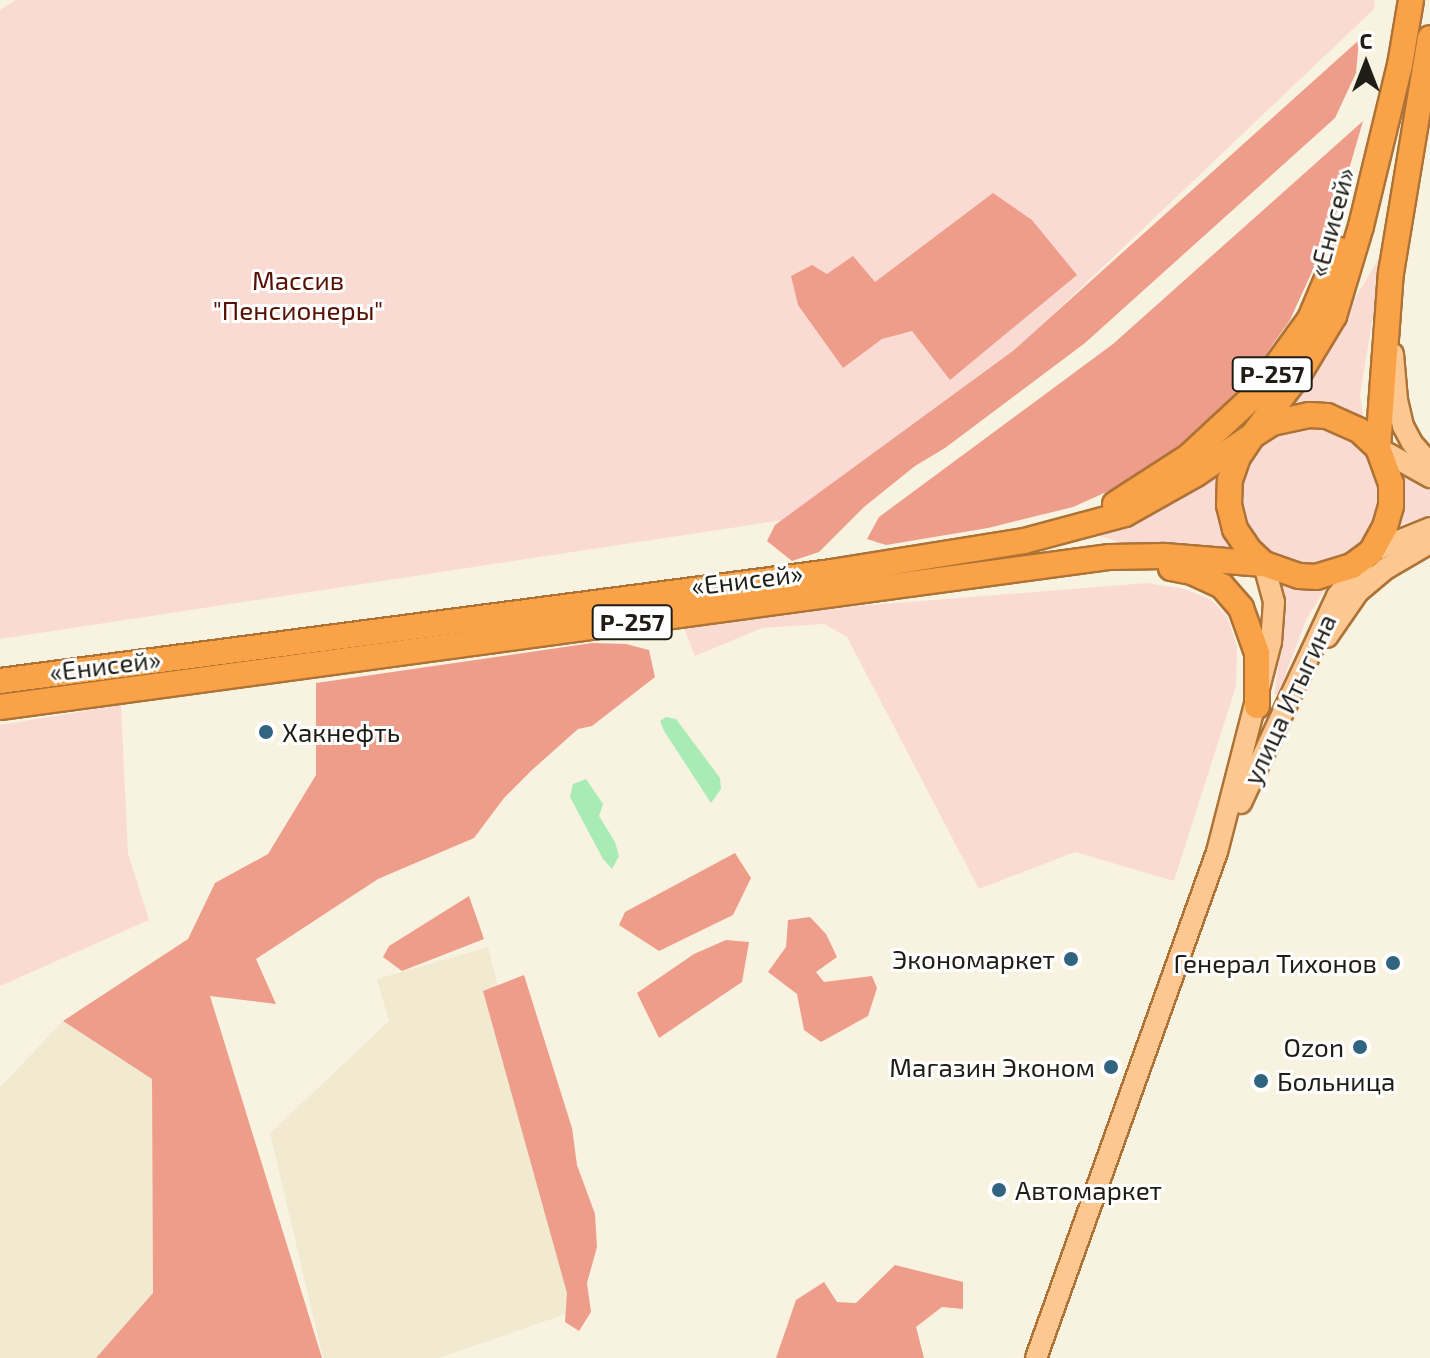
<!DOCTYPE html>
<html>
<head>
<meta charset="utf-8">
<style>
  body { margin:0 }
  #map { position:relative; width:1430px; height:1358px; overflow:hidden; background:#f8f3e1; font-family:"Exo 2",sans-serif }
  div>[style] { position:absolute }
  .built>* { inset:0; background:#f1e9d0 }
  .green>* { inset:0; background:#fadbd3 }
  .round { border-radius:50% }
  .forest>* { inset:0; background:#ee9d8a }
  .water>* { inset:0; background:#a8ebb4 }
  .roads { filter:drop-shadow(2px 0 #ad7336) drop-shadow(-2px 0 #ad7336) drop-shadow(0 2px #ad7336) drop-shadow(0 -2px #ad7336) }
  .primary>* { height:20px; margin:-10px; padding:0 10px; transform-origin:10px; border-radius:10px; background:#fcc791 }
  .highway>* { height:24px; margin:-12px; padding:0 12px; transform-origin:12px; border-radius:12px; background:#faa247 }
  .dots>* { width:22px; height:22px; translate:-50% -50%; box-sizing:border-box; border:4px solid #fff; border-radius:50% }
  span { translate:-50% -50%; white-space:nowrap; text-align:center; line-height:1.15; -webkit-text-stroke:6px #fff; paint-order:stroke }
  .shield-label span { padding:2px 6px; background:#fff; border:2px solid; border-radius:6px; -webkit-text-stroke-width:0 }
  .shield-label { font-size:24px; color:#1f1d16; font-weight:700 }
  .street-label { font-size:26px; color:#1f1d16 }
  .park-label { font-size:26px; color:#571102 }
  .poi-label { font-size:26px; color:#1f1d16 }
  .left { translate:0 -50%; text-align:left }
  .right { translate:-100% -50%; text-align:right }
  .north { position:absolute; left:1326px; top:24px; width:80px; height:80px; -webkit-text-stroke:6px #fff; paint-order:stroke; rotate:0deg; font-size:22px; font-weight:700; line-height:32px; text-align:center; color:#1f1d16 }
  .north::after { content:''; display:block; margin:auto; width:28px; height:36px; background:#1f1d16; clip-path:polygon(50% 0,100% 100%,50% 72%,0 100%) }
</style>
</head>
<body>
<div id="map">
  <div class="built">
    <div style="clip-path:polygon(488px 947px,577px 1310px,439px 1358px,323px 1358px,270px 1133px,389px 1021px,377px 979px)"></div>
    <div style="clip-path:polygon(63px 1021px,152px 1079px,153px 1293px,96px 1358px,0 1358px,0 1087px)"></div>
  </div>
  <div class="green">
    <div style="clip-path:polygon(16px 0,1375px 0,1374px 9px,1024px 342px,783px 520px,0 639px,0 10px)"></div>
    <div style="clip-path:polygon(1384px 250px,1360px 395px,1365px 426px,1279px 412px,1312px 370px)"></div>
    <div class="round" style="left:1240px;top:425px;width:140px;height:140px"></div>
    <div style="clip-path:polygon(1228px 460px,1240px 552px,1130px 545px,1099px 536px,1147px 514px)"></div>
    <div style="clip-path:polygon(1396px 467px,1430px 489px,1430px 515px,1394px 527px)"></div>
    <div style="clip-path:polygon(1277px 578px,1330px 582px,1307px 618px,1278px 694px,1274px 694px,1286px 610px,1285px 595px)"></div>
    <div style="clip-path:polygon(1147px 583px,1185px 589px,1210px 599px,1227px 616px,1237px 646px,1236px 686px,1174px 881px,1075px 852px,979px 889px,847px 637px,824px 624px,762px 628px,695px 656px,684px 628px,858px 606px)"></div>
    <div style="clip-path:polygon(121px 705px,128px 853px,149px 920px,0 986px,0 725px)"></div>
  </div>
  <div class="forest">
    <div style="clip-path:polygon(1359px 40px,1356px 73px,1335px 118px,1085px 343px,945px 448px,915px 466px,864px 507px,819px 552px,792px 561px,767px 541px,775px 525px,1014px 350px)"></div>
    <div style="clip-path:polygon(1363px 121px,1332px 228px,1290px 320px,1243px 387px,1181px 444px,1122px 485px,1073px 507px,988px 528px,886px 545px,867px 539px,879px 517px,1113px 344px)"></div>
    <div style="clip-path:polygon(993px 193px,1032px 220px,1077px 275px,950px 380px,912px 331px,882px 339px,843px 368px,798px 305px,791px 276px,812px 265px,827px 274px,853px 256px,875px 282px)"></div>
    <div style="clip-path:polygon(592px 643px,626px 644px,649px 650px,655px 677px,592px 726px,578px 729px,532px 770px,504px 798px,474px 838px,378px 879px,256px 959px,276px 1004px,210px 996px,322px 1358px,96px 1358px,153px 1293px,152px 1079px,63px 1021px,188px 939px,215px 883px,268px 854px,316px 775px,316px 683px)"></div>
    <div style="clip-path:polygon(735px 853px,751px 878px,733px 915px,659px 951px,619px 925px,625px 912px)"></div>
    <div style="clip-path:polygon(469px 896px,484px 939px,402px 971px,383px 957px,389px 946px)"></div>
    <div style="clip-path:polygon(810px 917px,826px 934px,837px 957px,816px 972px,824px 982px,872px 976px,877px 988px,868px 1016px,821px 1042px,804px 1030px,797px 994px,768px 972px,786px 947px,788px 920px)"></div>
    <div style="clip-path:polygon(726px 940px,749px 942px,742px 982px,659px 1038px,637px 993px,694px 954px)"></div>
    <div style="clip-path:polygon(524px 975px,572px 1128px,577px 1165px,595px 1214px,597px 1247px,587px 1283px,591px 1312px,579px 1331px,565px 1322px,567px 1293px,483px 991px)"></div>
    <div style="clip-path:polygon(895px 1265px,963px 1282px,963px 1309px,942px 1307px,916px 1327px,924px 1358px,776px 1358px,796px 1300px,824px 1282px,837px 1302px,856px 1303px)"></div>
  </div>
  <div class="water">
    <div style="clip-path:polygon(666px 717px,676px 719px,720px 778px,721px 789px,711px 803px,664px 731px,660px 721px)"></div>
    <div style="clip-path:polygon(586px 779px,603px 804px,599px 816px,615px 842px,619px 856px,612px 869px,603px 859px,570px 797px,573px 784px)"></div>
  </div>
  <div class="roads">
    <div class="primary">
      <div style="left:1393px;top:354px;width:46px;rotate:85deg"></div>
      <div style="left:1397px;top:400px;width:27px;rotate:77deg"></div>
      <div style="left:1403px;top:426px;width:19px;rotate:62deg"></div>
      <div style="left:1412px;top:443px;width:28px;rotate:49deg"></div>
      <div style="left:1378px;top:448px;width:60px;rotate:29.1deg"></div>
      <div style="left:1327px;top:637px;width:55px;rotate:-55.4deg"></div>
      <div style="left:1358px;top:592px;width:38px;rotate:-40deg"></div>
      <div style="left:1387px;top:568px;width:50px;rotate:-30.2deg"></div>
      <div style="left:1241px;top:803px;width:228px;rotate:-65.1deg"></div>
      <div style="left:1337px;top:596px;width:56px;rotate:-52.3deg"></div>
      <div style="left:1371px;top:552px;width:64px;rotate:-22.1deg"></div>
      <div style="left:1036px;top:1358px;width:537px;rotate:-70.32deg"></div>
      <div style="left:1217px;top:852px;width:217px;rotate:-75.6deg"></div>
      <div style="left:1271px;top:642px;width:40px;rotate:-85.7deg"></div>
      <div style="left:1274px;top:602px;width:39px;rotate:-105deg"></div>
    </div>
    <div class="highway">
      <div style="left:1378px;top:448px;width:175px;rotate:-85.8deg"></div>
      <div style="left:1391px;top:273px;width:238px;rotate:-80.6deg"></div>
      <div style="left:1115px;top:504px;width:87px;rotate:-32.8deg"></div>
      <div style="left:1188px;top:457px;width:91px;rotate:-42.8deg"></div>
      <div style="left:1255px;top:395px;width:94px;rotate:-54.1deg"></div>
      <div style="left:1310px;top:319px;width:75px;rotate:-67.2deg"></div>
      <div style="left:1171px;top:568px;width:21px;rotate:11deg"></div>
      <div style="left:1192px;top:572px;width:33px;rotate:25deg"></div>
      <div style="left:1222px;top:586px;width:29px;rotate:49deg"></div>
      <div style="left:1241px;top:608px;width:48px;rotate:70.4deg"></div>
      <div style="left:1257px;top:653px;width:53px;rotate:90deg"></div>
      <div style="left:0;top:681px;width:838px;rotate:-7.47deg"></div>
      <div style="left:831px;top:572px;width:195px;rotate:-9.1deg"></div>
      <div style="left:1024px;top:541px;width:105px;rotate:-15deg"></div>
      <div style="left:1125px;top:514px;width:81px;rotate:-29.4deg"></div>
      <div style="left:1196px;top:474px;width:68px;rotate:-34.2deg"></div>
      <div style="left:1252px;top:436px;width:24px;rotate:-33deg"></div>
      <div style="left:1272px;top:423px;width:38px;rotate:-12deg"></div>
      <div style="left:1309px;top:415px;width:18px;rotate:3deg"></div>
      <div style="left:1327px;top:416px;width:36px;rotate:24deg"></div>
      <div style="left:1360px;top:431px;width:25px;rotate:43deg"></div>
      <div style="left:1378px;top:448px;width:38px;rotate:70deg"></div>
      <div style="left:1391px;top:484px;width:22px;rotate:90deg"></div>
      <div style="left:1391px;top:506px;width:22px;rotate:106deg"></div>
      <div style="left:1385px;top:527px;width:29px;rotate:119deg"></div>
      <div style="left:1371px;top:552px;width:24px;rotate:144deg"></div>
      <div style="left:1352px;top:566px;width:37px;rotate:163deg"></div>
      <div style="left:1317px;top:577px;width:18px;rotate:-177deg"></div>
      <div style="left:1299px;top:576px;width:37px;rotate:-161deg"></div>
      <div style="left:1264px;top:564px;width:21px;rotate:-137deg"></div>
      <div style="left:1249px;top:550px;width:25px;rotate:-124deg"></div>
      <div style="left:1235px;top:529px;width:25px;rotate:-104deg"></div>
      <div style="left:1229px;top:505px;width:25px;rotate:-88deg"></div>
      <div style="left:1230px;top:480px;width:24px;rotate:-71deg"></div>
      <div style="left:1238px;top:457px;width:25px;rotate:-56deg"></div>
      <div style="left:1252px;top:436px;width:78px;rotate:-52.8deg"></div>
      <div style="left:1299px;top:374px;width:68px;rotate:-58.9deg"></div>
      <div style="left:1334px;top:316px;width:94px;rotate:-73.3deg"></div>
      <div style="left:1361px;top:226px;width:166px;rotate:-76.4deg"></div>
      <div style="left:1400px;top:65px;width:66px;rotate:-80.4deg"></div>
      <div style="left:0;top:707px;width:1120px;rotate:-7.7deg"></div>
      <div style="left:1110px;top:557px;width:54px;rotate:-1.1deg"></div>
      <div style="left:1164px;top:556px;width:100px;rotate:4.6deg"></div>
    </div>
  </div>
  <div class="dots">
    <div style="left:266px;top:732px;background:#316481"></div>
    <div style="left:1071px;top:959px;background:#316481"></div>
    <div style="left:1393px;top:963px;background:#316481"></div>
    <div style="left:1360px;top:1047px;background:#316481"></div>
    <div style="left:1111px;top:1067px;background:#316481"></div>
    <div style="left:1261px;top:1081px;background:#316481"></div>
    <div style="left:999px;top:1190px;background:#316481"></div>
  </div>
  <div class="shield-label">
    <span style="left:1272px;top:374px">Р-257</span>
    <span style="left:632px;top:622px">Р-257</span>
  </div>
  <div class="street-label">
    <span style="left:1331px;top:222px;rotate:-75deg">«Енисей»</span>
    <span style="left:747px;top:579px;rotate:-7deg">«Енисей»</span>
    <span style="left:105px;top:665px;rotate:-7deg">«Енисей»</span>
    <span style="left:1289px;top:699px;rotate:-65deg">улица Итыгина</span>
  </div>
  <div class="park-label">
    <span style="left:298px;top:295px">Массив<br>"Пенсионеры"</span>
  </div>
  <div class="poi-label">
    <span class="left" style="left:282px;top:732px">Хакнефть</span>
    <span class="right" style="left:1055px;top:959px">Экономаркет</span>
    <span class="right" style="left:1377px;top:963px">Генерал Тихонов</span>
    <span class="right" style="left:1344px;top:1047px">Ozon</span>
    <span class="right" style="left:1095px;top:1067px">Магазин Эконом</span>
    <span class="left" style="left:1277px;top:1081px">Больница</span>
    <span class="left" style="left:1015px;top:1190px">Автомаркет</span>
  </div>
  <div class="north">С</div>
</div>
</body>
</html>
